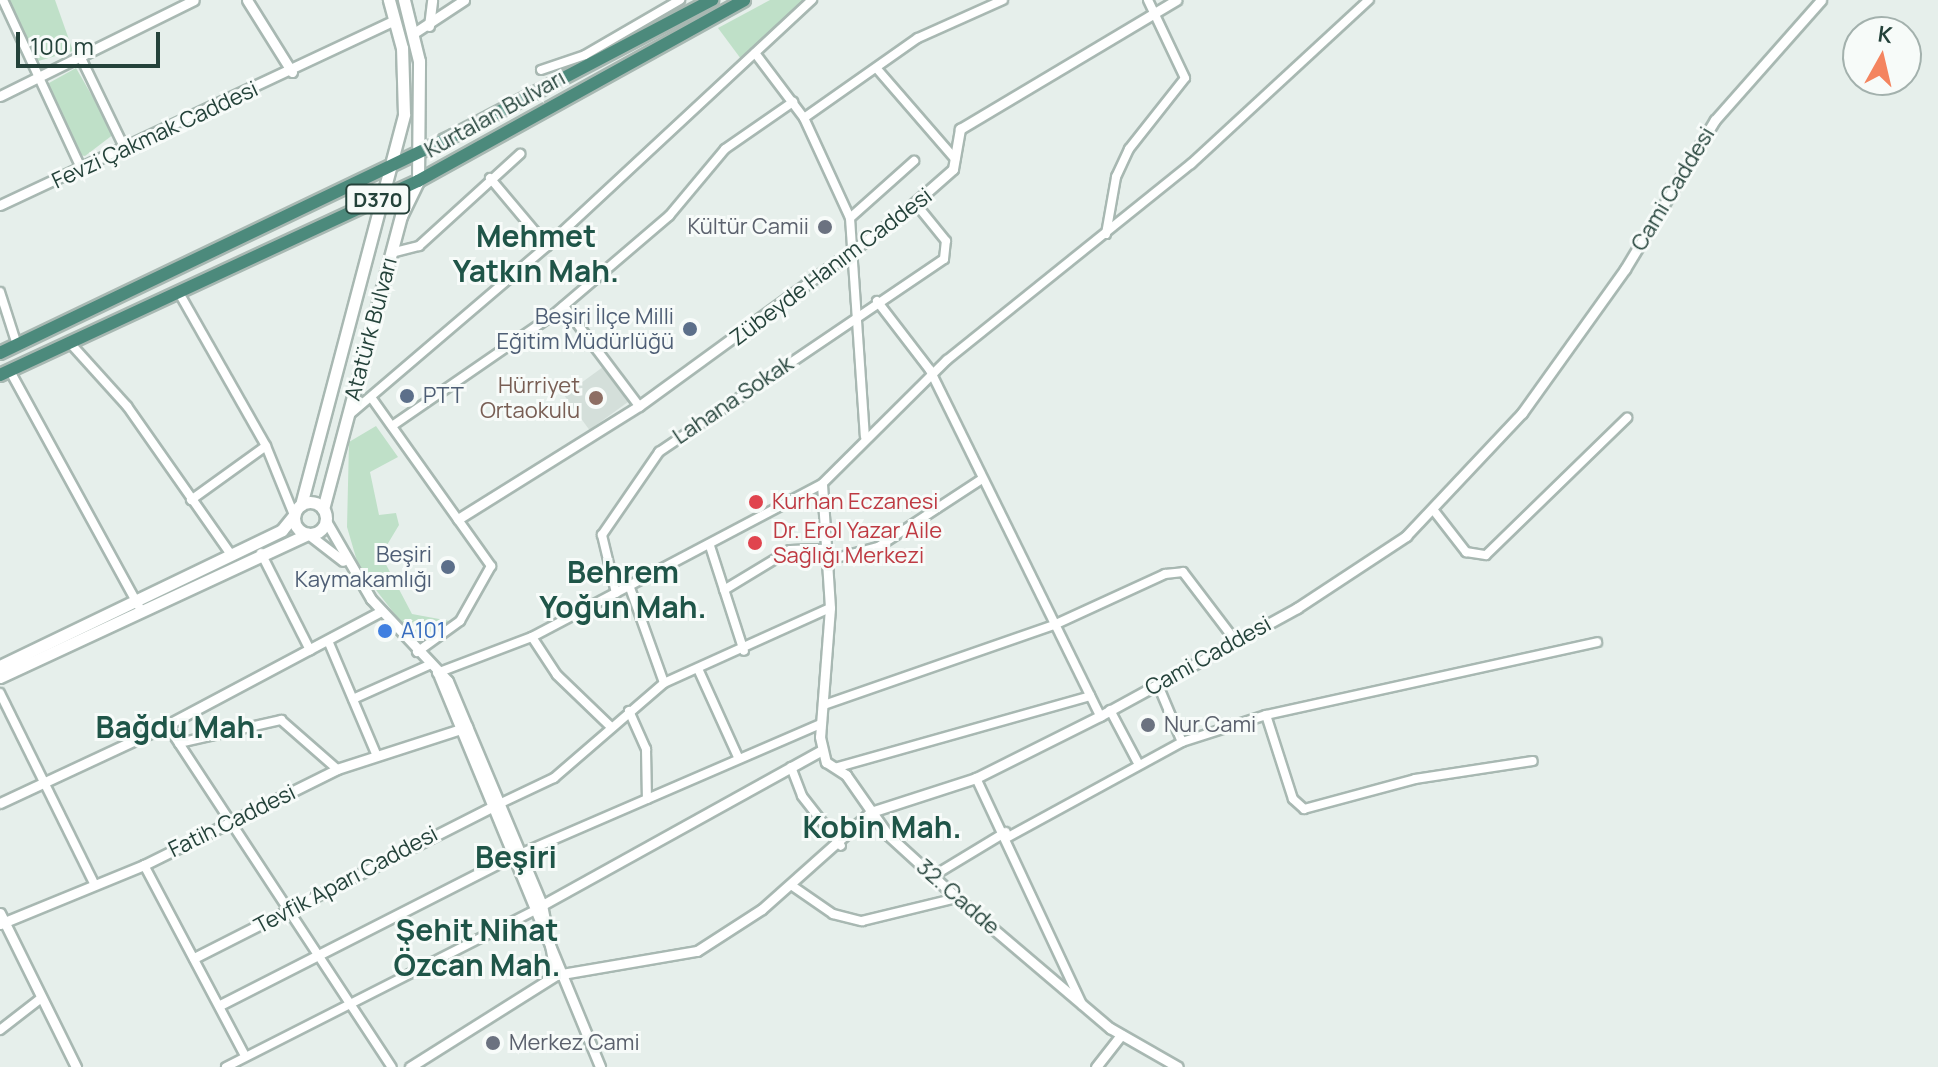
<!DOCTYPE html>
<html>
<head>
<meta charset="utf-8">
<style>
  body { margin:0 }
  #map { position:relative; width:1938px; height:1067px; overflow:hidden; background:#e6efeb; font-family:Manrope,sans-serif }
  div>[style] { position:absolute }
  .built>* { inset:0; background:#d4dfda; transform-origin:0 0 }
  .green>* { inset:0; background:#bfe0c8 }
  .roads { filter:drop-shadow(2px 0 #a8b8b2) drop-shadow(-2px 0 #a8b8b2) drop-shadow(0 2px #a8b8b2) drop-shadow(0 -2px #a8b8b2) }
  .minor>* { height:8px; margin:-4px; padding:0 4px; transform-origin:4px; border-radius:4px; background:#fff }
  .tertiary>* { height:9px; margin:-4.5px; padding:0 4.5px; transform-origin:4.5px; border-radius:4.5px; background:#fff }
  .secondary>* { height:11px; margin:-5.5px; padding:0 5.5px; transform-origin:5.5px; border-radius:5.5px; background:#fff }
  .secondary>.ring { margin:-5.5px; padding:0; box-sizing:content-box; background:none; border:11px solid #fff; border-radius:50% }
  .trunk>* { height:12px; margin:-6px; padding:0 6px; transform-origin:6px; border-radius:6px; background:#4c8a7c }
  .dots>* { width:22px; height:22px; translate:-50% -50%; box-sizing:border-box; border:4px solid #f7fbf9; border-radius:50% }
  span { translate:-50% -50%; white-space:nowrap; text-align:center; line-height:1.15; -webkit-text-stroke:6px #f7fbf9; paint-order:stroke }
  .shield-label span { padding:2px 6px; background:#f7fbf9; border:2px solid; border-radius:6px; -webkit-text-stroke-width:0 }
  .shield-label { font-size:20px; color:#24423a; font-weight:700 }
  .street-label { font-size:22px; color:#24423a }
  .worship-label { font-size:22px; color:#5b616d }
  .right { translate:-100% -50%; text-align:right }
  .left { translate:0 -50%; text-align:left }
  .service-label { font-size:22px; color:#4e5e75 }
  .education-label { font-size:22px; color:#785e54 }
  .health-label { font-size:22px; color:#be3a42 }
  .shop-label { font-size:22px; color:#366cbe }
  .district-label { font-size:30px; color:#1f5548; font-weight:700 }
  .north { position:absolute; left:1842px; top:16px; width:80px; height:80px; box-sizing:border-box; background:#f7fbf9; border:2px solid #a3b1ad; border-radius:50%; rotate:8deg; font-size:22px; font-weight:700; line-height:32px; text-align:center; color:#24423a }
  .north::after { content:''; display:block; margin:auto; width:28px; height:36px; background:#f4845f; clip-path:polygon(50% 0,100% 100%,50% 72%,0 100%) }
  .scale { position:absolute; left:16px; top:32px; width:144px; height:36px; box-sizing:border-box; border:4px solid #24423a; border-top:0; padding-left:10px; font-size:24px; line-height:28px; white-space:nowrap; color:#24423a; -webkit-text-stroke:6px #f7fbf9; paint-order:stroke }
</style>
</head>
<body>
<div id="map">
  <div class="built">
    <div style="left:603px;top:367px;width:43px;height:48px;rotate:54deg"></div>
  </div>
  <div class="green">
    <div style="clip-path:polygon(7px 0,55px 0,73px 51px,35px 62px)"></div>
    <div style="clip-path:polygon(770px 0,805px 0,741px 59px,718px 28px)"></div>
    <div style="clip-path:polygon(76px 68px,114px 134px,85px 156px,75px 154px,47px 93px,49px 83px)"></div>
    <div style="clip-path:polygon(376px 426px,398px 457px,370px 472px,379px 515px,396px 513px,399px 525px,381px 555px,412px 614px,450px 621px,421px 637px,407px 630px,359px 568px,347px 527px,349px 442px)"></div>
  </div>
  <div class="roads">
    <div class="minor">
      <div style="left:3px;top:0;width:187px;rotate:65.1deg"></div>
      <div style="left:755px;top:53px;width:81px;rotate:53deg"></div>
      <div style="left:804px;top:118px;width:110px;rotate:65.3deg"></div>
      <div style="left:850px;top:218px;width:219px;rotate:86.1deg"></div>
      <div style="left:81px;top:58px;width:101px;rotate:64.2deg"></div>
      <div style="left:541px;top:70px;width:46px;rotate:-18.8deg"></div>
      <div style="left:585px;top:55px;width:110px;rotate:-30.1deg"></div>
      <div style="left:878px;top:70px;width:118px;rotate:49.1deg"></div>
      <div style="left:804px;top:118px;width:139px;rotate:-35.1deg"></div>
      <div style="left:918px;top:38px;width:93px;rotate:-24.1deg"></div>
      <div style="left:490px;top:178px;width:89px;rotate:50deg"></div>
      <div style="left:850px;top:218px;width:86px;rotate:-41.7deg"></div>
      <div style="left:1106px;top:234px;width:58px;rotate:-80deg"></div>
      <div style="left:1116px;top:177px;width:31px;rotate:-65deg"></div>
      <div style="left:1129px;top:149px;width:90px;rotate:-51.7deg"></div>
      <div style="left:1185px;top:78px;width:86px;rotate:-115.4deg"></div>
      <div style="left:391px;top:253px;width:29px;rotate:-14deg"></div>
      <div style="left:419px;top:246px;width:137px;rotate:-42.3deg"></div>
      <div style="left:178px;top:291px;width:178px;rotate:60.4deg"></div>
      <div style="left:266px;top:446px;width:74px;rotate:67.9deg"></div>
      <div style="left:0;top:292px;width:56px;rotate:72.2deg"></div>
      <div style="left:877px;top:301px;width:87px;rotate:52.5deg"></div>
      <div style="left:930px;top:370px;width:386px;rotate:63.8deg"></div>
      <div style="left:564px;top:306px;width:125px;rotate:53.1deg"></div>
      <div style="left:70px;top:343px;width:85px;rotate:47.9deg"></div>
      <div style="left:127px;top:406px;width:179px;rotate:55deg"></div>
      <div style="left:10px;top:371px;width:273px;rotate:61.3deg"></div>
      <div style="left:373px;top:400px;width:204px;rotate:54.6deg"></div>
      <div style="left:491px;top:566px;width:63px;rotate:119.4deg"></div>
      <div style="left:460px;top:621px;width:53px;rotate:144.2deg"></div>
      <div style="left:348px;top:416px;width:262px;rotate:-40.5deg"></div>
      <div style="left:547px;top:246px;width:362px;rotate:-42.9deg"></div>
      <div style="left:392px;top:426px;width:196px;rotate:-34.6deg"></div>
      <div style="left:553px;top:315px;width:153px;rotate:-40.5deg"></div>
      <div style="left:669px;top:216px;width:87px;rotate:-50.1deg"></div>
      <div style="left:725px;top:149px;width:83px;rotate:-34.7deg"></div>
      <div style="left:191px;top:500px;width:92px;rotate:-35.8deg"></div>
      <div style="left:1435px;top:512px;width:51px;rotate:52.2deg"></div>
      <div style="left:1466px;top:552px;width:20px;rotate:9deg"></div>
      <div style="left:1486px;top:555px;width:197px;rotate:-44.2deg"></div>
      <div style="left:710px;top:546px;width:110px;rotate:72.1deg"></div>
      <div style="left:261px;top:553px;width:109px;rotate:63.2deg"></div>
      <div style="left:825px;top:561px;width:55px;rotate:-14.8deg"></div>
      <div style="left:878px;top:547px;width:124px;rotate:-33.2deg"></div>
      <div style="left:629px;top:585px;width:104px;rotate:70.3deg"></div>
      <div style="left:724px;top:590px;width:77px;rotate:-31.2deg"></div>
      <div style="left:790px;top:550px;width:35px;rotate:-2deg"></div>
      <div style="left:616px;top:593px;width:60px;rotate:-103.6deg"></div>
      <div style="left:602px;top:535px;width:101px;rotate:-55.5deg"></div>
      <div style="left:659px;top:452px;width:344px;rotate:-34.1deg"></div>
      <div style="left:944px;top:259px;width:18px;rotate:-84deg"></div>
      <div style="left:946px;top:241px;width:48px;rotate:-129deg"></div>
      <div style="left:532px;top:637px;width:45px;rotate:56.7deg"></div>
      <div style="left:557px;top:675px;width:75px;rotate:43.9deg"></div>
      <div style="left:329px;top:643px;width:123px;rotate:67deg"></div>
      <div style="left:699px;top:671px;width:94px;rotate:65.6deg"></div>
      <div style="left:437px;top:673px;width:102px;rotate:-20.8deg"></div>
      <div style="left:532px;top:637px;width:328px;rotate:-27.8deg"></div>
      <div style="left:822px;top:484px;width:176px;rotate:-44.8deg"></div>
      <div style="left:947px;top:360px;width:313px;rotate:-38.8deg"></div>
      <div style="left:1191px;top:164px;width:242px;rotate:-42.7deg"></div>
      <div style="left:1158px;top:685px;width:62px;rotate:67.2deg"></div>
      <div style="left:0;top:693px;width:214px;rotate:63.7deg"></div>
      <div style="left:353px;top:699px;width:83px;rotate:-24.1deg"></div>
      <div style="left:824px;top:705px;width:244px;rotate:-19.2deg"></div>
      <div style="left:1054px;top:625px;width:122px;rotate:-24.7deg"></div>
      <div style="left:1165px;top:574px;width:18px;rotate:-6deg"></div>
      <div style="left:1183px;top:572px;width:84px;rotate:52.7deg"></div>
      <div style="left:1110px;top:710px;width:58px;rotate:62.1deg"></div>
      <div style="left:629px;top:711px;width:42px;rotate:65.9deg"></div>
      <div style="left:646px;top:749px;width:50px;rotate:88.9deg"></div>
      <div style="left:1266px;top:715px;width:88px;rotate:72.2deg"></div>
      <div style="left:1293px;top:799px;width:15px;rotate:42deg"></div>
      <div style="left:1304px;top:809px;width:115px;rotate:-15.1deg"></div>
      <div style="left:1415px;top:779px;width:119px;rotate:-8.7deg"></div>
      <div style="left:167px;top:725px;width:409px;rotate:56.7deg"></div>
      <div style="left:179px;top:743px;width:105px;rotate:-12.7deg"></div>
      <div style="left:281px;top:720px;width:74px;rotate:41.2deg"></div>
      <div style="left:791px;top:767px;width:31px;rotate:69deg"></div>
      <div style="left:802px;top:796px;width:63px;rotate:52deg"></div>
      <div style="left:838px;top:767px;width:262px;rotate:-15.7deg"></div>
      <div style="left:976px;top:778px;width:250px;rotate:64.9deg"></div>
      <div style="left:499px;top:804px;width:61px;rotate:-25.3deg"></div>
      <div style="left:554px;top:778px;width:145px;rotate:-40.8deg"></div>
      <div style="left:664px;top:683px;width:182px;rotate:-24.3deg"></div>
      <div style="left:1008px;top:837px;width:198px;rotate:-28.6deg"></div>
      <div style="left:1182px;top:742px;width:88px;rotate:-17.8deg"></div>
      <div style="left:1266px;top:715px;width:339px;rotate:-12.4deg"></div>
      <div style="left:520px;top:854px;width:329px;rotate:-23.4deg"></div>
      <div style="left:144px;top:865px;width:216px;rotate:62.1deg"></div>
      <div style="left:933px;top:876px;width:85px;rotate:-31.1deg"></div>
      <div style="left:791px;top:885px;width:51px;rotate:34.6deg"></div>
      <div style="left:833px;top:914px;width:30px;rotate:14deg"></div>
      <div style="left:862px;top:921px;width:98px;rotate:-13.6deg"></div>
      <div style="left:0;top:1030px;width:51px;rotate:-37.8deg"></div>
      <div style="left:226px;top:1067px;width:342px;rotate:-26.9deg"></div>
    </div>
    <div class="tertiary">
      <div style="left:247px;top:0;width:85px;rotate:58deg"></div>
      <div style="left:429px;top:26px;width:26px;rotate:-83deg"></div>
      <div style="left:414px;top:33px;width:60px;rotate:-33.4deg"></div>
      <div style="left:0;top:96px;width:216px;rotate:-26.3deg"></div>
      <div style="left:0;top:205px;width:436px;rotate:-25.1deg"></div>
      <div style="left:822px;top:484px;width:124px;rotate:86.3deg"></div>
      <div style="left:830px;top:608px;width:129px;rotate:94.4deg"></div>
      <div style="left:820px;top:737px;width:26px;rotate:77deg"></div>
      <div style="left:826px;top:762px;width:24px;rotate:33deg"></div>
      <div style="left:846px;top:775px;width:73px;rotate:55deg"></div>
      <div style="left:888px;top:835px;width:93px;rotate:42.4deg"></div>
      <div style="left:957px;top:898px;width:201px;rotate:40.4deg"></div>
      <div style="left:1110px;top:1028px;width:78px;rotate:29.8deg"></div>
      <div style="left:458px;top:519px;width:213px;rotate:-32deg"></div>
      <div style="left:639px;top:406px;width:326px;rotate:-36.1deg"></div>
      <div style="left:902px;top:214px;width:68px;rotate:-41.4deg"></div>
      <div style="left:953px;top:169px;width:41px;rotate:-80.1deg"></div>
      <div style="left:960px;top:129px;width:252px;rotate:-30.8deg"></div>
      <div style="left:326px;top:521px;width:90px;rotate:60deg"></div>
      <div style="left:371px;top:599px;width:112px;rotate:46.8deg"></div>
      <div style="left:448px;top:681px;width:243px;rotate:67.2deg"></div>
      <div style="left:542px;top:905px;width:71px;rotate:78.7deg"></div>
      <div style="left:308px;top:534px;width:44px;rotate:37.6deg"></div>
      <div style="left:439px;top:676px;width:423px;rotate:67.6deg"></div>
      <div style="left:0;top:803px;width:184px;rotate:-25deg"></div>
      <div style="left:167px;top:725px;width:242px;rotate:-28deg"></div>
      <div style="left:537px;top:908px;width:324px;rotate:-29deg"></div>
      <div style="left:0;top:913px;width:172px;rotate:63.7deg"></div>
      <div style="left:0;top:924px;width:156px;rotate:-22.3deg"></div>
      <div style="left:144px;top:865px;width:216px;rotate:-26.4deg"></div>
      <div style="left:337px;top:769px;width:137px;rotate:-17.9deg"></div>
      <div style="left:194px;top:958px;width:336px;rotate:-26.9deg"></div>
      <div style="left:222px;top:1004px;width:324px;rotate:-27deg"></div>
      <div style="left:410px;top:1067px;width:173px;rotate:-32.2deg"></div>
      <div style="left:556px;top:975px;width:143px;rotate:-9.7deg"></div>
      <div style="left:697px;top:951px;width:77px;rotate:-32.9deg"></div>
      <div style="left:762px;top:909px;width:146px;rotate:-41.7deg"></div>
      <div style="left:871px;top:812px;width:110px;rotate:-17.9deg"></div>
      <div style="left:976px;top:778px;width:139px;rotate:-26.6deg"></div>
      <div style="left:1100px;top:716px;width:225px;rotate:-28.7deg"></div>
      <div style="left:1297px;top:608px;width:131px;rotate:-33.4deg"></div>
      <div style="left:1406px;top:536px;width:169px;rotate:-46.7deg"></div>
      <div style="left:1522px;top:413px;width:177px;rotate:-54.4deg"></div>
      <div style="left:1625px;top:269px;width:174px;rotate:-58.9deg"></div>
      <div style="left:1715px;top:120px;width:160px;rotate:-48.5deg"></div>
      <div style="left:1096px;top:1067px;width:41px;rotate:-52deg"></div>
    </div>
    <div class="secondary">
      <div class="ring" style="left:294px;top:502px;width:21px;height:21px"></div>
      <div style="left:301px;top:505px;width:404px;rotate:-75.2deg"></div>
      <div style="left:404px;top:114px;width:66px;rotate:-91.7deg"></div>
      <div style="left:402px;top:48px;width:50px;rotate:-105.2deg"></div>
      <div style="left:323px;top:509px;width:303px;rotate:-75.1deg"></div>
      <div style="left:401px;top:216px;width:39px;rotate:-64deg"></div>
      <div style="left:418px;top:181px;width:120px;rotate:-89.5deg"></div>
      <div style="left:419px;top:61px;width:63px;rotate:-103.8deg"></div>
      <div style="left:0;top:666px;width:313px;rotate:-25.7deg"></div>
      <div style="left:282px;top:530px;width:19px;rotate:-51deg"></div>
      <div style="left:0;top:677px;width:340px;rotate:-24.9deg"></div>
    </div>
    <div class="trunk">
      <div style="left:0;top:353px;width:502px;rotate:-25.6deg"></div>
      <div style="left:453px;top:136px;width:293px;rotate:-27.7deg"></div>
      <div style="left:0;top:375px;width:461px;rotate:-24.9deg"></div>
      <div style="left:418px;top:181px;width:373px;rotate:-29deg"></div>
    </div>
  </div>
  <div class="dots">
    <div style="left:825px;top:227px;background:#6b7280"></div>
    <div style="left:690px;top:329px;background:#5c6f8a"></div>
    <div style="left:407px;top:396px;background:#5c6f8a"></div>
    <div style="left:596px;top:398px;background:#8d6e63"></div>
    <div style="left:756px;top:502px;background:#e0444e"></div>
    <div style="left:755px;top:543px;background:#e0444e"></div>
    <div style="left:448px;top:567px;background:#5c6f8a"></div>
    <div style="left:385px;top:631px;background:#3f7fe0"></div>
    <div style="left:1148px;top:725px;background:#6b7280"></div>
    <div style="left:493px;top:1043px;background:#6b7280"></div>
  </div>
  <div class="shield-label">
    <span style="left:378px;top:199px">D370</span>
  </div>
  <div class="street-label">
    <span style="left:495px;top:114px;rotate:-29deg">Kurtalan Bulvarı</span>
    <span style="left:155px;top:135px;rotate:-25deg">Fevzi Çakmak Caddesi</span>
    <span style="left:1673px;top:189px;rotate:-59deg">Cami Caddesi</span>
    <span style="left:831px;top:267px;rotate:-37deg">Zübeyde Hanım Caddesi</span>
    <span style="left:371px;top:329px;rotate:-75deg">Atatürk Bulvarı</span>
    <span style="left:733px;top:400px;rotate:-34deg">Lahana Sokak</span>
    <span style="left:1208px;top:656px;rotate:-29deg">Cami Caddesi</span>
    <span style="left:232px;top:821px;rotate:-26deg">Fatih Caddesi</span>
    <span style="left:346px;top:880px;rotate:-28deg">Tevfik Aparı Caddesi</span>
    <span style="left:958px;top:897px;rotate:41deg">32. Cadde</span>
  </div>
  <div class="worship-label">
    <span class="right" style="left:809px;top:227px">Kültür Camii</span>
    <span class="left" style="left:1164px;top:725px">Nur Cami</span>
    <span class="left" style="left:509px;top:1043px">Merkez Cami</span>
  </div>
  <div class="service-label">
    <span class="right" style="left:674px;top:329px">Beşiri İlçe Milli<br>Eğitim Müdürlüğü</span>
    <span class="left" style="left:423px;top:396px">PTT</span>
    <span class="right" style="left:432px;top:567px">Beşiri<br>Kaymakamlığı</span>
  </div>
  <div class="education-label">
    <span class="right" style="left:580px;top:398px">Hürriyet<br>Ortaokulu</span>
  </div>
  <div class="health-label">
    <span class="left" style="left:772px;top:502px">Kurhan Eczanesi</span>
    <span class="left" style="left:773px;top:543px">Dr. Erol Yazar Aile<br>Sağlığı Merkezi</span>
  </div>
  <div class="shop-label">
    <span class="left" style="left:401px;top:631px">A101</span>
  </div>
  <div class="district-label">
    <span style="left:536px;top:253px">Mehmet<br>Yatkın Mah.</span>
    <span style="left:623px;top:589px">Behrem<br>Yoğun Mah.</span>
    <span style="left:180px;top:727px">Bağdu Mah.</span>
    <span style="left:882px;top:827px">Kobin Mah.</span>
    <span style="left:516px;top:857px">Beşiri</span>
    <span style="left:477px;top:947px">Şehit Nihat<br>Özcan Mah.</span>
  </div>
  <div class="north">K</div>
  <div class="scale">100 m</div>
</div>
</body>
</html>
